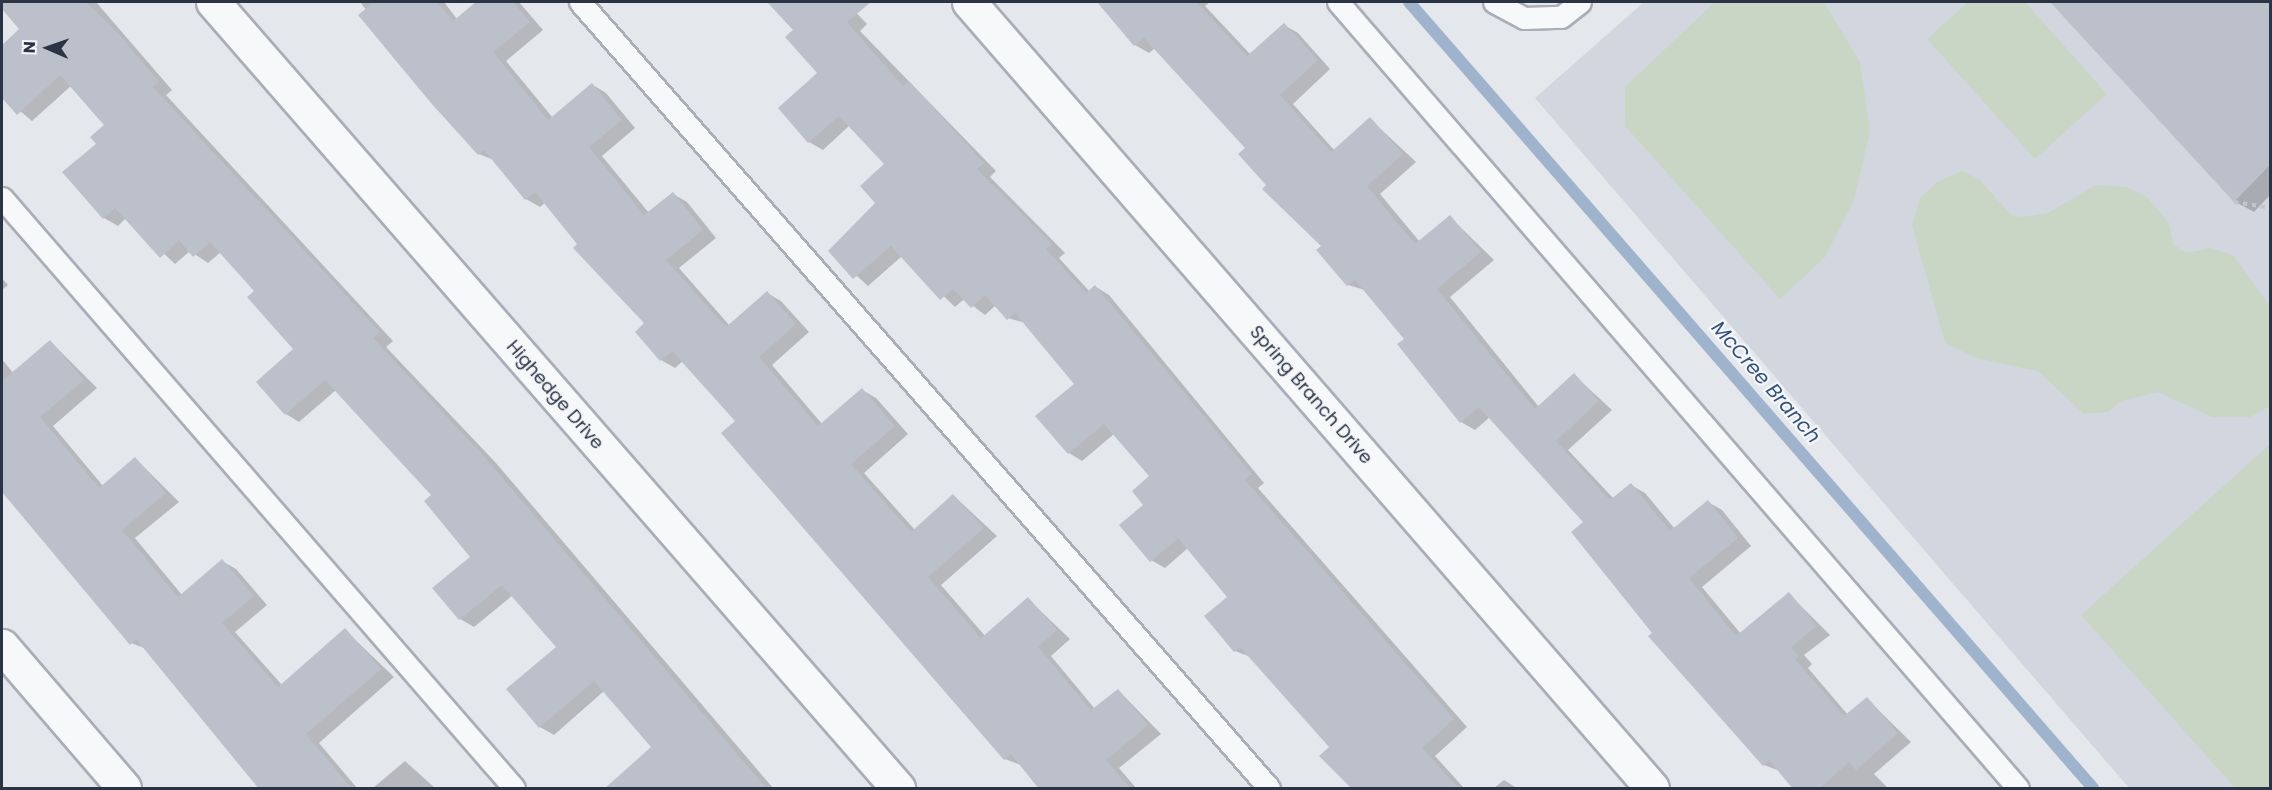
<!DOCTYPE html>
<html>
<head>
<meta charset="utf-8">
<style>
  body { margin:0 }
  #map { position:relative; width:2272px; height:790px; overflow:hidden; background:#e4e7ec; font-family:Poppins,sans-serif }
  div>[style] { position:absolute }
  .built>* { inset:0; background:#d2d6de }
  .green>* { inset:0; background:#c9d6c5 }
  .shadow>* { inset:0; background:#0003 }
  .stream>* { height:12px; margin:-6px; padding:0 6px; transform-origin:6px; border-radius:6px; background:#9fb4cc }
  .building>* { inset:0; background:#bbc0ca }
  .path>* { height:4px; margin-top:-2px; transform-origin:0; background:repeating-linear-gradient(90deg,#c2c5cb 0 4.5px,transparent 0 9px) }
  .roads { filter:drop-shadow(2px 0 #a9aeb7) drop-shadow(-2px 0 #a9aeb7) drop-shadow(0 2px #a9aeb7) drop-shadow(0 -2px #a9aeb7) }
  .lane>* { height:21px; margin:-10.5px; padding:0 10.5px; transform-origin:10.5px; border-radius:10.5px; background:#f7f8fa }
  .street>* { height:33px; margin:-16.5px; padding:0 16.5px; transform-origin:16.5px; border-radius:16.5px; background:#f7f8fa }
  span { translate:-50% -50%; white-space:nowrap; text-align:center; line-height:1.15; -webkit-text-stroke:4.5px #f4f6f9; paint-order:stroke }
  .street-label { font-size:18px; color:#2b3445 }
  .water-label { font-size:20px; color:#34527a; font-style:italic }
  .frame { position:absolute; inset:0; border:3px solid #2b3445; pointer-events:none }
  .north { position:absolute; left:18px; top:18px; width:60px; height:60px; -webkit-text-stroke:4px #f4f6f9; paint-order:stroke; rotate:272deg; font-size:16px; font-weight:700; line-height:24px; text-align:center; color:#2b3445 }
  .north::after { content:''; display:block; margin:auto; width:21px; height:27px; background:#2b3445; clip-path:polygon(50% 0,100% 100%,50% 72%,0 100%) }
</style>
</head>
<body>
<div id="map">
  <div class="built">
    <div style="clip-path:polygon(1644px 2px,2270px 2px,2270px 788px,2129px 788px,1535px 98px)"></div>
  </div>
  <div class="green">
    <div style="clip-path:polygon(1715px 2px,1824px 2px,1860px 62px,1870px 131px,1854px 200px,1825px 257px,1780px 299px,1625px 126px,1625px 87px)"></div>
    <div style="clip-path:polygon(1968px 2px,2025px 2px,2107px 94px,2035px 159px,1927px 39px)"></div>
    <div style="clip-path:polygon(1962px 171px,1980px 180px,2011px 215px,2022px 217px,2048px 213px,2096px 185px,2126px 187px,2147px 197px,2169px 223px,2173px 244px,2186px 253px,2210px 248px,2233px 255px,2270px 306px,2270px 406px,2250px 417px,2212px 417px,2158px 392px,2121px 401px,2108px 412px,2084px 414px,2038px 371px,1976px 358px,1945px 343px,1912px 225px,1920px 198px,1937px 182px)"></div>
    <div style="clip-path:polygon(2270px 444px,2270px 788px,2235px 788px,2081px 615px)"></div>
  </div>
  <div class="shadow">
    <div style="clip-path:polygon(2px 2px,96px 2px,172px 90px,166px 95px,393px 341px,386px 347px,496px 463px,773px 788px,617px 788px,653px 747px,604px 691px,554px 735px,540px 727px,558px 647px,513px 595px,474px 627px,460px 619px,434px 588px,472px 557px,433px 496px,336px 390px,299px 422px,286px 414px,295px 349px,257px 291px,221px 252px,208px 263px,190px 251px,175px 264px,126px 218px,118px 226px,104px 218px,98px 144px,106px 125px,71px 86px,32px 121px,2px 96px,2px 47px,21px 29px)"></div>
    <div style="clip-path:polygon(360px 2px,444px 2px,457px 19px,479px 2px,519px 2px,543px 30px,506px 61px,553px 118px,593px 85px,606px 93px,635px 128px,602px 156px,649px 213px,673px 194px,687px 202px,716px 238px,679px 268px,730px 326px,767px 293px,781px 301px,809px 332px,772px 365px,822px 424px,862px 390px,876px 398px,908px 434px,864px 473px,915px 530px,954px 496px,997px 536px,941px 585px,986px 637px,1028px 599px,1070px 639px,1051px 656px,1095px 709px,1118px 690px,1161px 734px,1119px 768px,1136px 788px,1041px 788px,1021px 765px,1005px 759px,724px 433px,737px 421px,683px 361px,675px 368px,661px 360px,646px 323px,546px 202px,540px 207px,526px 199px,494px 160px,479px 154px)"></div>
    <div style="clip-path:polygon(769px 2px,846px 2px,867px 24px,860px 31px,996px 171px,990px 177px,1065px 253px,1059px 258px,1090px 292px,1096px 287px,1109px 295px,1264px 483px,1258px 488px,1467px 727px,1435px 756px,1464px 788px,1354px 788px,1331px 747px,1251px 657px,1235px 651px,1229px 597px,1188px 548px,1165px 568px,1151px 560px,1145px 505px,1151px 477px,1114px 434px,1082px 461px,1069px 453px,1076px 384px,1025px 323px,1008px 318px,996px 305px,985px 315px,964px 299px,955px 307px,902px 256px,868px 286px,830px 251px,877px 203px,886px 164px,850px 125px,823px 150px,809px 142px,819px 73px,795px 30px)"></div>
    <div style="clip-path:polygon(1099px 2px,1210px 2px,1205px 6px,1251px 55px,1284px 25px,1298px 33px,1330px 69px,1293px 104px,1335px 151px,1370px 119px,1416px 162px,1380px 194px,1420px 242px,1450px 217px,1494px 260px,1450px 297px,1539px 407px,1574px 375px,1612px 410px,1568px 450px,1614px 499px,1631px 485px,1645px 493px,1675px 529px,1708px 502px,1722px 510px,1751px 546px,1702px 587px,1741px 634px,1789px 594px,1830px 635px,1804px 655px,1812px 664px,1808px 668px,1848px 715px,1867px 699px,1911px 742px,1874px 774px,1888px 788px,1795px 788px,1780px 771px,1764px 765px,1655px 633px,1585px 523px,1490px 417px,1475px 430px,1461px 422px,1406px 339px,1365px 290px,1348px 285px,1323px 246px,1269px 185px,1248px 148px,1155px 48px,1149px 53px,1135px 45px)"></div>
    <div style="clip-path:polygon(2052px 2px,2270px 2px,2270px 195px,2254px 212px,2234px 201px)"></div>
    <div style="clip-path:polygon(2px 278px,8px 285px,2px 290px)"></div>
    <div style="clip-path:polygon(50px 341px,97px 388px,53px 426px,103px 486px,136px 459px,179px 502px,135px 538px,182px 595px,222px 561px,236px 569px,267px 605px,235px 632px,282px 685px,345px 630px,394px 677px,319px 743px,357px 788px,261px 788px,147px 649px,131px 643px,2px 484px,2px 359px,13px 373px)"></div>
    <div style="clip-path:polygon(405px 761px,435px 788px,373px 788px)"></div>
    <div style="clip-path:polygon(1504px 780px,1515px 787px,1522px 788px,1494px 788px)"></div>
  </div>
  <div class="stream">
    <div style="left:1409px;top:2px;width:1042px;rotate:48.97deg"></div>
  </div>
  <div class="building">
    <div style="clip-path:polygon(2px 2px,86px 2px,123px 39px,159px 82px,153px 87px,380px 332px,373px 338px,482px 454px,767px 789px,604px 789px,651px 747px,594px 681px,539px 728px,506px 689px,556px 647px,502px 585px,459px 620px,432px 588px,470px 557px,424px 501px,431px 495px,325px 380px,285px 415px,256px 382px,293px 349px,247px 297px,254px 291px,210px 242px,193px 257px,179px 240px,160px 258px,115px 208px,103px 219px,62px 172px,96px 144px,90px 137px,104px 125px,60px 75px,17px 115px,2px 98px,2px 45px,19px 29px,2px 9px)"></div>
    <div style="clip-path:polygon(374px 2px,437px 2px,453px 21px,476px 2px,513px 2px,530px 22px,493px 52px,548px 120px,592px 83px,622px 120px,589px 147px,644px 215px,673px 192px,703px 230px,666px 260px,726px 327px,767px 291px,796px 324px,759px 357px,818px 426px,862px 388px,895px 426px,851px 464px,911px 532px,953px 494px,984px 528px,928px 577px,981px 638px,1028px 597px,1057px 630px,1038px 647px,1091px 710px,1118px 689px,1148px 725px,1106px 760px,1131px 789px,1039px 789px,1011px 754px,1004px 760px,721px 433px,735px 421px,672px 351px,660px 361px,635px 332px,644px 323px,573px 248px,577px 244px,535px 192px,525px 200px,484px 150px,478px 155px,431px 103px,358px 15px)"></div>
    <div style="clip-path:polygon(767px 2px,871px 2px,847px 22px,903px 86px,909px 81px,984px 163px,977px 169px,1052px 244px,1046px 249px,1086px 293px,1095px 285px,1252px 474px,1245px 480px,1454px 719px,1422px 748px,1459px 789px,1352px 789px,1319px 756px,1329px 747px,1240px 647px,1234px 652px,1204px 616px,1227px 597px,1178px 538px,1150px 562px,1119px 525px,1143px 505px,1132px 491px,1149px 476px,1104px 424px,1068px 454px,1035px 416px,1074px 384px,1015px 313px,1007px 320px,985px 295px,971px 308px,953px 289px,940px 300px,891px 246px,853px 279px,828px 251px,875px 203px,860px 186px,884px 164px,839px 116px,808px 143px,778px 108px,817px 73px,785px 37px,793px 30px)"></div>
    <div style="clip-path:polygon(1097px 2px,1196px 2px,1247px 56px,1284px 23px,1318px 60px,1280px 95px,1331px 152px,1370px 117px,1403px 154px,1367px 186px,1415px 244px,1450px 215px,1481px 252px,1437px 289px,1535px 409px,1574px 373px,1599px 401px,1556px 441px,1610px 500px,1631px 483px,1670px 531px,1708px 500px,1738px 538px,1689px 578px,1736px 636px,1789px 592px,1817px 626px,1791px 647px,1799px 656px,1795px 659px,1844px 716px,1867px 697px,1898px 733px,1856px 770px,1849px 762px,1819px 789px,1793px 789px,1769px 760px,1763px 766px,1648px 636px,1652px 633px,1571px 532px,1583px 522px,1479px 407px,1460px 423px,1397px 344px,1404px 339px,1355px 280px,1347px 286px,1316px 250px,1321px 246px,1262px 189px,1266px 185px,1238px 154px,1245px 148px,1144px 38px,1134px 46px)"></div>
    <div style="clip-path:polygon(2050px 2px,2271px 2px,2271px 164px,2234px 202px)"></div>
    <div style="clip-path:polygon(50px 340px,84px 380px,40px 417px,99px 488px,135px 457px,166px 493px,122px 530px,178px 597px,222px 559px,254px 596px,222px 623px,278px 687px,345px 628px,381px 669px,306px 734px,352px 789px,259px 789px,136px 639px,130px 645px,2px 492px,2px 381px)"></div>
  </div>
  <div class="path">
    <div style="left:2234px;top:202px;width:36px;rotate:9deg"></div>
  </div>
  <div class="roads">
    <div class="lane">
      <div style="left:580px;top:2px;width:1045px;rotate:48.76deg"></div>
      <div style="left:1338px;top:2px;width:1039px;rotate:49.14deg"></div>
      <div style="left:1494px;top:2px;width:34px;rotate:28deg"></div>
      <div style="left:1524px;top:18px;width:37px;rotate:-2deg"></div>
      <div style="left:1561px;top:17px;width:24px;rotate:-38deg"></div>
      <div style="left:2px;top:198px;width:781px;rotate:49.05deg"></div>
    </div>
    <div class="street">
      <div style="left:213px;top:2px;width:1043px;rotate:48.93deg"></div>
      <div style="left:969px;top:2px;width:1041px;rotate:49.01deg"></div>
      <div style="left:2px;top:646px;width:187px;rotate:49.3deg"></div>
    </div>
  </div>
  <div class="street-label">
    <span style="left:555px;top:395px;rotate:49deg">Highedge Drive</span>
    <span style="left:1311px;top:395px;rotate:49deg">Spring Branch Drive</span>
  </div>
  <div class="water-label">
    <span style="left:1766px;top:382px;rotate:49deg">McCree Branch</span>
  </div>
  <div class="frame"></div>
  <div class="north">N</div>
</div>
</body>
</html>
